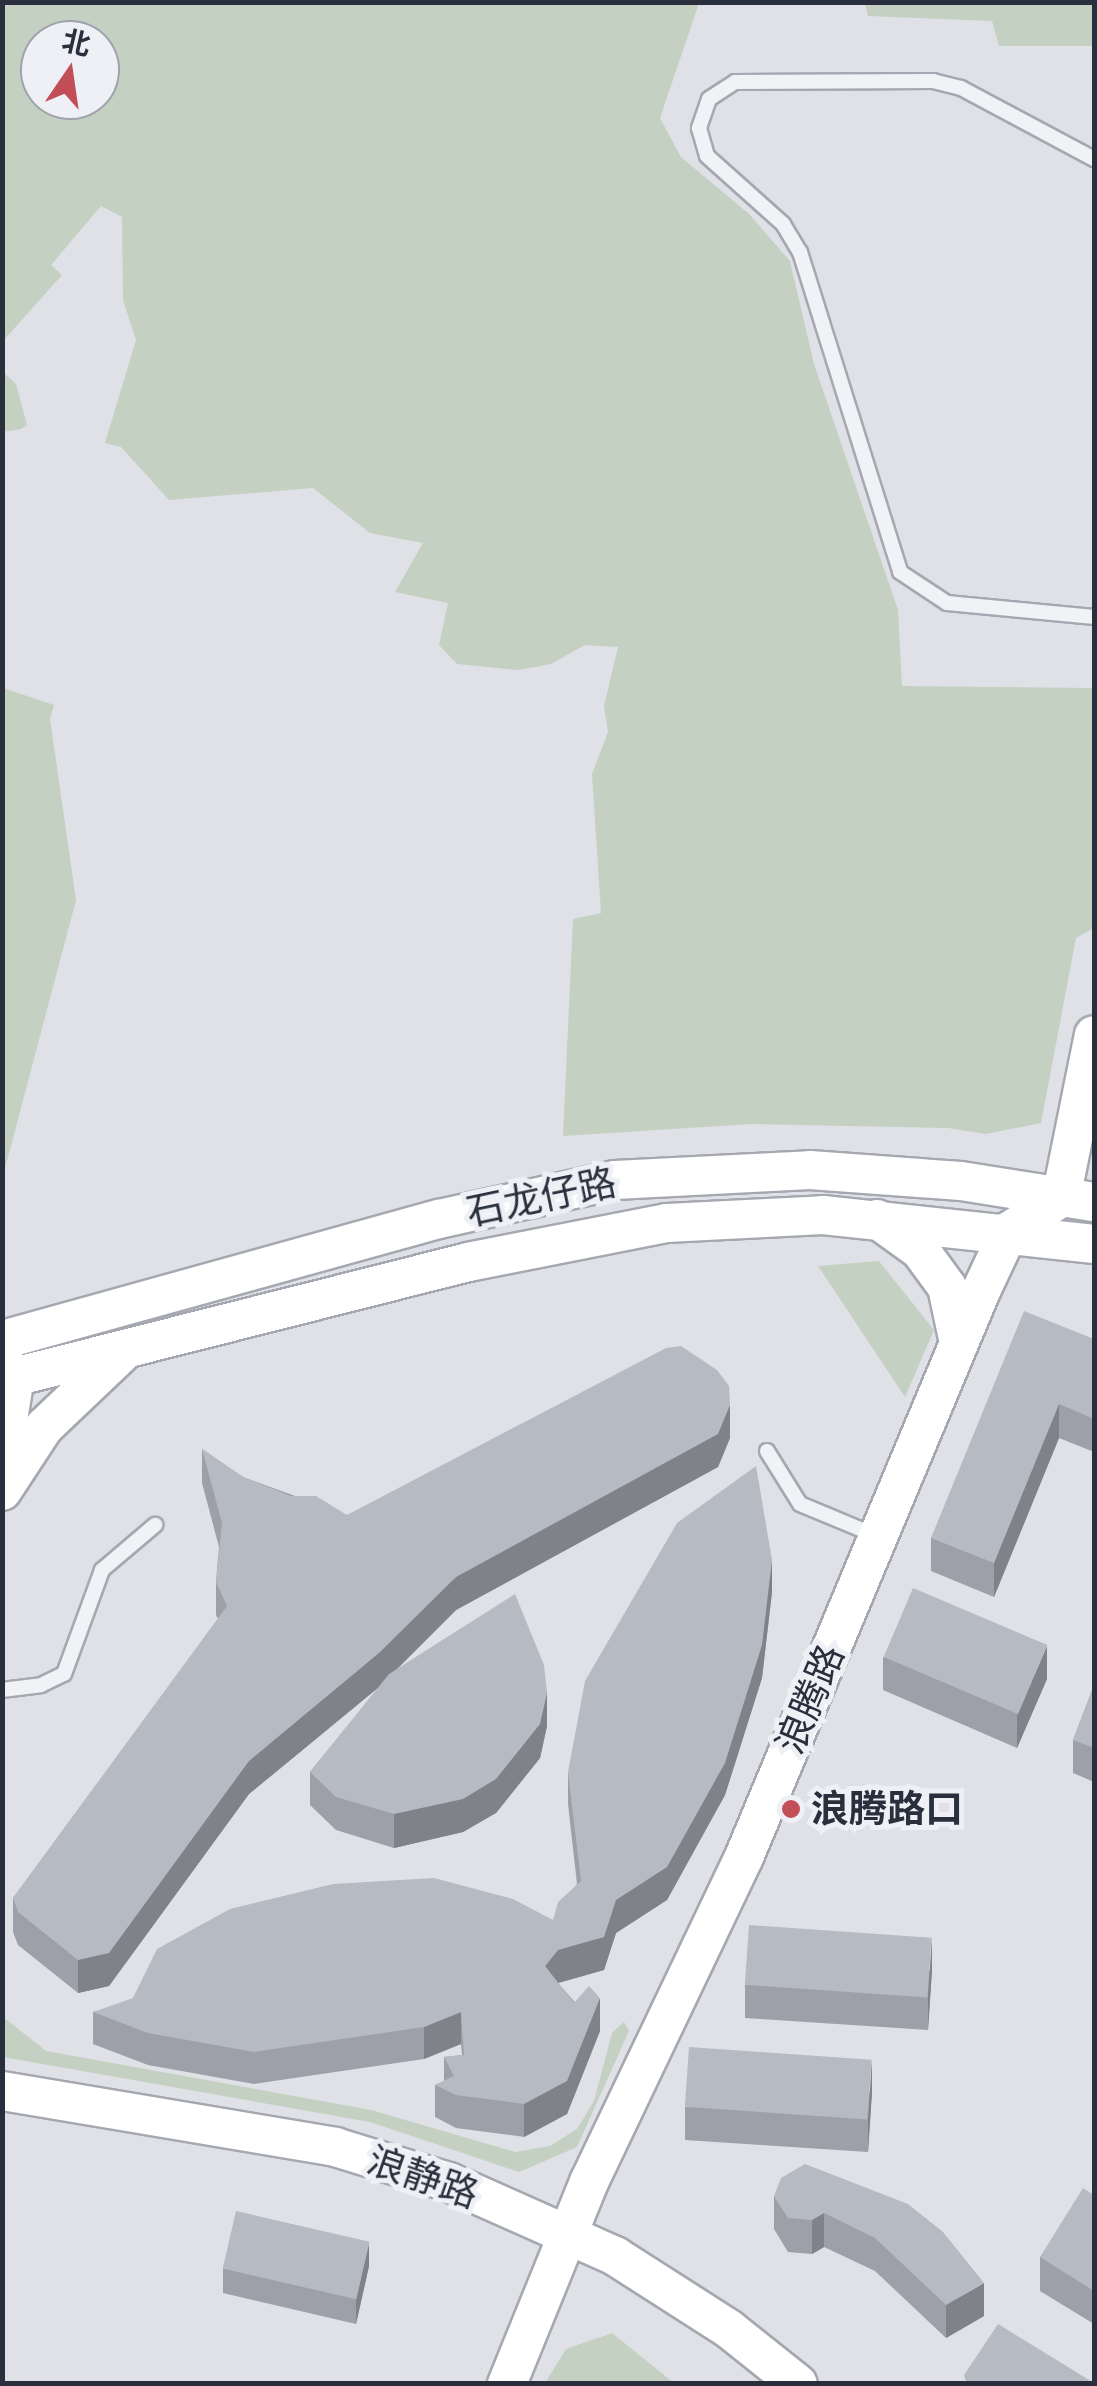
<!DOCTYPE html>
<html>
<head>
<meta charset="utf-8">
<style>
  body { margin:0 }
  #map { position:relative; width:1097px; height:2386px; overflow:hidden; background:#dfe1e7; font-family:Mulish,"Noto Sans SC",sans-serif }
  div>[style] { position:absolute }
  .green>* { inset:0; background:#c4d0c1 }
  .roads { filter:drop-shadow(2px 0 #a5a8b0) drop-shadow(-2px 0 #a5a8b0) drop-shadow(0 2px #a5a8b0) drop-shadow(0 -2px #a5a8b0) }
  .lane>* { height:14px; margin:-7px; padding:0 7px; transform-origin:7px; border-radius:7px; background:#f1f2f5 }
  .secondary>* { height:38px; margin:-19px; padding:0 19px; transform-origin:19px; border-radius:19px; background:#fff }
  .wall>* { inset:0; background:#9da0a8 }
  .shaded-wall>* { inset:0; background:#7f8288 }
  .building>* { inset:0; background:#b6bac3; transform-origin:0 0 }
  .dots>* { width:28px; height:28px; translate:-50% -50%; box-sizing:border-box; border:5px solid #eef0f5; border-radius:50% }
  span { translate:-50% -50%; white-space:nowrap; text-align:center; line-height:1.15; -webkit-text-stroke:10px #eef0f5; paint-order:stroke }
  .street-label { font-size:38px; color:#292f3c }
  .poi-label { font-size:38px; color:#292f3c; font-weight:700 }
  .left { translate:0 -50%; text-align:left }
  .frame { position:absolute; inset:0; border:5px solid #292f3c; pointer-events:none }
  .north { position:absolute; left:20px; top:20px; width:100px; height:100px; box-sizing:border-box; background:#eef0f5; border:2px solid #9fa3ab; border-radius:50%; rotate:13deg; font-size:28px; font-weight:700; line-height:40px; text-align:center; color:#292f3c }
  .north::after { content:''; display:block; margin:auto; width:35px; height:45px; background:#c24e58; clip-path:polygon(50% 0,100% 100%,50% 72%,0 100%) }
</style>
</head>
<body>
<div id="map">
  <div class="green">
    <div style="clip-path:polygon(evenodd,3px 2px,699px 3px,660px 118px,681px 157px,749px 214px,790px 261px,814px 364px,898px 610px,902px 686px,1094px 688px,1094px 928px,1076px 938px,1041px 1123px,986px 1134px,948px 1128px,751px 1124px,563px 1136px,573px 919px,601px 913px,592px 774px,608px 732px,604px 706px,618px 647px,585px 645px,551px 664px,518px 670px,457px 664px,439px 645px,448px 603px,395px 592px,423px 543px,370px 533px,313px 488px,169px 500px,121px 447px,105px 443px,136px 340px,123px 300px,122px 217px,101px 206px,51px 265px,62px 275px,3px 341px,3px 2px,100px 40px,100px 100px,40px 100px,40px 40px,100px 40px)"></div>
    <div style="clip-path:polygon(865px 3px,1094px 3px,1094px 46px,999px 46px,992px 21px,868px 16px)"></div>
    <div style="clip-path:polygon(3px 372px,16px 384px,27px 425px,21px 429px,3px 432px)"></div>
    <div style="clip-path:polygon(3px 688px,54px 705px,50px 719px,76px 900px,3px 1176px)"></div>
    <div style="clip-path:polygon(879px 1261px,934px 1330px,905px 1397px,818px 1266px)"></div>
    <div style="clip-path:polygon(2px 2016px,46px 2051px,371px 2110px,515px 2152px,550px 2146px,577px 2129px,594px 2101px,612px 2033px,624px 2022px,629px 2031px,577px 2147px,519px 2172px,370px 2122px,3px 2057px)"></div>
    <div style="clip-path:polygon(612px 2333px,674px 2383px,545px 2383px,566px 2349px)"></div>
  </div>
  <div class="roads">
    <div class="lane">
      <div style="left:1094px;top:159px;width:151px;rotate:-151.9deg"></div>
      <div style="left:961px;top:88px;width:29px;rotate:-166deg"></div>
      <div style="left:933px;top:81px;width:198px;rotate:179.7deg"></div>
      <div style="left:735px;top:82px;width:31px;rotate:147deg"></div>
      <div style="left:709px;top:99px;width:31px;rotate:109deg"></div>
      <div style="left:699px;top:128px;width:29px;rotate:74deg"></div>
      <div style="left:707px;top:156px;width:102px;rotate:41.8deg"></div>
      <div style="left:783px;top:224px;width:33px;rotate:59deg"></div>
      <div style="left:800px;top:252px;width:335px;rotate:72.6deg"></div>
      <div style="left:900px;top:572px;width:56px;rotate:33.4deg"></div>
      <div style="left:947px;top:603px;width:148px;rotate:5.4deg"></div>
      <div style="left:767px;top:1451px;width:62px;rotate:58.1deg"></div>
      <div style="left:800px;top:1504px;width:83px;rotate:22.6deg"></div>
      <div style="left:2px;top:1690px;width:39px;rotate:-7deg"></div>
      <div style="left:41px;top:1685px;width:25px;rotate:-26deg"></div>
      <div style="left:64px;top:1674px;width:111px;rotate:-69.9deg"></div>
      <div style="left:102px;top:1570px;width:70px;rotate:-40.3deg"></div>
    </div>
    <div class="secondary">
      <div style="left:877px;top:1219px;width:53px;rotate:35.8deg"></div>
      <div style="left:920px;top:1250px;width:46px;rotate:53.9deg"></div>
      <div style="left:947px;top:1287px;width:57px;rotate:77.9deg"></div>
      <div style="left:2px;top:1340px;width:453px;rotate:-15.5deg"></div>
      <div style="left:439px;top:1219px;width:180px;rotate:-12.5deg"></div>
      <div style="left:615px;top:1180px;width:195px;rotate:-2.9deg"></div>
      <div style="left:810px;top:1170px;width:151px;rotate:4.2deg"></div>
      <div style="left:961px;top:1181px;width:135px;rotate:9deg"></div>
      <div style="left:2px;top:1360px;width:21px;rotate:53deg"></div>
      <div style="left:15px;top:1377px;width:80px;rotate:99.3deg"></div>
      <div style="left:2px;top:1380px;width:481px;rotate:-14.2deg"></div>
      <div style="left:468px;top:1262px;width:203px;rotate:-11.1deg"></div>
      <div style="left:667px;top:1223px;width:156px;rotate:-2.9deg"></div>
      <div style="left:823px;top:1215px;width:273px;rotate:6.1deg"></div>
      <div style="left:2px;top:1491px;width:77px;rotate:-56.7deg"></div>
      <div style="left:44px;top:1427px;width:106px;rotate:-43.5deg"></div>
      <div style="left:2px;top:2091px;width:338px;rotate:9.5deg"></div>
      <div style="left:335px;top:2147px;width:119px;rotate:17.1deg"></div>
      <div style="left:449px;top:2182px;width:182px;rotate:24deg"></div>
      <div style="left:615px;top:2256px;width:135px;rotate:32.6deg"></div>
      <div style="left:729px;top:2329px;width:88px;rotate:38.6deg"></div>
      <div style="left:507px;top:2384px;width:218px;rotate:-67.9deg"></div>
      <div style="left:589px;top:2182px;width:360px;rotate:-64.5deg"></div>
      <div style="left:744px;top:1857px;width:611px;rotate:-67.29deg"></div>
      <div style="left:980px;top:1293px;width:68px;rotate:-64.9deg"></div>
      <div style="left:1009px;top:1231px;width:62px;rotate:-32.4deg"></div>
      <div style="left:1061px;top:1198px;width:166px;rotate:-78.6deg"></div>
    </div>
  </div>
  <div class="wall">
    <div style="clip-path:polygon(1094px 1339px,1094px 1452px,1059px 1438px,994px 1597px,931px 1571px,931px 1538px)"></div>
    <div style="clip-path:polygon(730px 1438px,718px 1467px,456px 1610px,396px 1670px,547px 1726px,540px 1758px,496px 1813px,463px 1832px,394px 1848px,336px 1830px,310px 1805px,310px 1772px,379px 1687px,249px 1794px,109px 1986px,78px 1993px,18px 1945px,13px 1932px,13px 1898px,218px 1619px,216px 1615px,216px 1582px,219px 1547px,202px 1483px,202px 1449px,243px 1477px,347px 1515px)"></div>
    <div style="clip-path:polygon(772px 1592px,762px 1678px,725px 1795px,667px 1900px,616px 1933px,604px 1970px,558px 1983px,600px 2031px,567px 2114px,524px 2137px,456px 2128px,435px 2117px,435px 2085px,444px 2081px,444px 2057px,462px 2055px,461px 2044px,424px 2059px,254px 2084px,148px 2065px,93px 2044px,93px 2012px,553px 1920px,577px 1884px,568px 1804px,568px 1772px)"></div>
    <div style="clip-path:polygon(883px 1657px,1047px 1679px,1017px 1748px,883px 1690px)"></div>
    <div style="clip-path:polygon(1094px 1685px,1094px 1782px,1073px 1773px,1073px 1740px)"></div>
    <div style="clip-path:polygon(932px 1970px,928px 2030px,745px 2018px,745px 1985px)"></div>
    <div style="clip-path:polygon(872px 2092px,868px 2152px,685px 2140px,685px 2107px)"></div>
    <div style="clip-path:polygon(805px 2164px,984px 2316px,946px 2338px,875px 2271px,824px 2247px,812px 2254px,788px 2252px,774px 2229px,774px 2196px)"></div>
    <div style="clip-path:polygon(1094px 2195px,1094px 2324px,1040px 2291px,1040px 2257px)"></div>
    <div style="clip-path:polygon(369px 2266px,356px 2324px,223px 2293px,223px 2269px)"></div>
  </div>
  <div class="shaded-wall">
    <div style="clip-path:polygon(1059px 1404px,1059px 1438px,994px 1597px,994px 1563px)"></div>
    <div style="clip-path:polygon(730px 1405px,730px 1438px,718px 1467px,456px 1610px,379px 1687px,249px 1794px,109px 1986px,78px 1993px,78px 1960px,249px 1761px,456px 1577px)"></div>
    <div style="clip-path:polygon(772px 1560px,772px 1592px,762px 1678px,725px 1795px,667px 1900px,616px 1933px,604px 1970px,558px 1983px,545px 1966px,558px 1950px)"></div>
    <div style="clip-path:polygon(1047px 1646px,1047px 1679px,1017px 1748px,1017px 1715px)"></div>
    <div style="clip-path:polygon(547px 1693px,547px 1726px,540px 1758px,496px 1813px,463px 1832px,394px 1848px,394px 1814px)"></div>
    <div style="clip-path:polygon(932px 1937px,932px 1970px,928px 2030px,928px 1997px)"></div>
    <div style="clip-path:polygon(600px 1998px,600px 2031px,567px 2114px,524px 2137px,524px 2104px)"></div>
    <div style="clip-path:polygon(461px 2012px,461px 2044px,424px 2059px,424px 2027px)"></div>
    <div style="clip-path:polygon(872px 2059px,872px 2092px,868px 2152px,868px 2119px)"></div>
    <div style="clip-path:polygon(824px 2213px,824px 2247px,812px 2254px,812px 2220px)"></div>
    <div style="clip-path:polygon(369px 2242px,369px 2266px,356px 2324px,356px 2300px)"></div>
    <div style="clip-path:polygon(984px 2283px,984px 2316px,946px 2338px,946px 2305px)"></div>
  </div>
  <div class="building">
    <div style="clip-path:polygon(1024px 1311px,1094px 1339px,1094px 1419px,1059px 1404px,994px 1563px,931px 1538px)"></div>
    <div style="clip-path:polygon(681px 1346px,717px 1370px,729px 1386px,730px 1405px,718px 1434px,456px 1577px,379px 1653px,249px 1761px,109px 1953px,78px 1960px,18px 1912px,13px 1898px,227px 1606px,216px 1582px,222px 1523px,202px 1449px,243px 1477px,291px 1496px,316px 1496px,347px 1515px,666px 1348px)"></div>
    <div style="clip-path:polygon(756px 1466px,772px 1560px,762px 1645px,725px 1763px,667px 1867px,616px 1900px,604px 1937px,558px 1950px,545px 1966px,574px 2003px,589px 1986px,600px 1998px,567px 2081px,524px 2104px,456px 2095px,435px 2085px,454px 2076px,444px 2057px,464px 2055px,461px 2012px,424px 2027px,254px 2052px,148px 2033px,93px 2012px,133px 1998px,157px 1949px,230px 1909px,333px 1884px,434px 1878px,513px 1899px,553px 1920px,558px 1902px,581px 1881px,568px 1772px,585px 1681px,677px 1523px)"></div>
    <div style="left:913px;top:1588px;width:146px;height:75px;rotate:23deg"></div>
    <div style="clip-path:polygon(515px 1594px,544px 1665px,547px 1693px,540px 1724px,496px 1779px,463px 1799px,394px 1814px,336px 1797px,310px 1772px,389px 1674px)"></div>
    <div style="clip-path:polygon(1094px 1685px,1094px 1748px,1073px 1740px)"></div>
    <div style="left:749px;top:1925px;width:183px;height:60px;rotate:4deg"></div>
    <div style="left:689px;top:2047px;width:183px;height:60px;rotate:4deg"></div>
    <div style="clip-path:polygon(805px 2164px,908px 2204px,943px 2232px,984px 2283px,946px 2305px,875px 2238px,824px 2213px,812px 2220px,788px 2218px,774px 2196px,781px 2178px)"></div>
    <div style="clip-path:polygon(1083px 2188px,1094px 2195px,1094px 2291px,1040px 2257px)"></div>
    <div style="left:236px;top:2211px;width:137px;height:59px;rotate:13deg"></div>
    <div style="clip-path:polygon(998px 2324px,1094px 2383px,1094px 2384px,967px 2384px,964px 2375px)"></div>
  </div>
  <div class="dots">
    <div style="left:791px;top:1809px;background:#c24e58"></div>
  </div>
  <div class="street-label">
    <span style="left:541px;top:1197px;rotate:-12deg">石龙仔路</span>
    <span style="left:810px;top:1699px;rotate:-67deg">浪腾路</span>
    <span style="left:423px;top:2177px;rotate:19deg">浪静路</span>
  </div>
  <div class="poi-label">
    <span class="left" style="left:811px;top:1809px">浪腾路口</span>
  </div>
  <div class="frame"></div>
  <div class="north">北</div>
</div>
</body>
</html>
